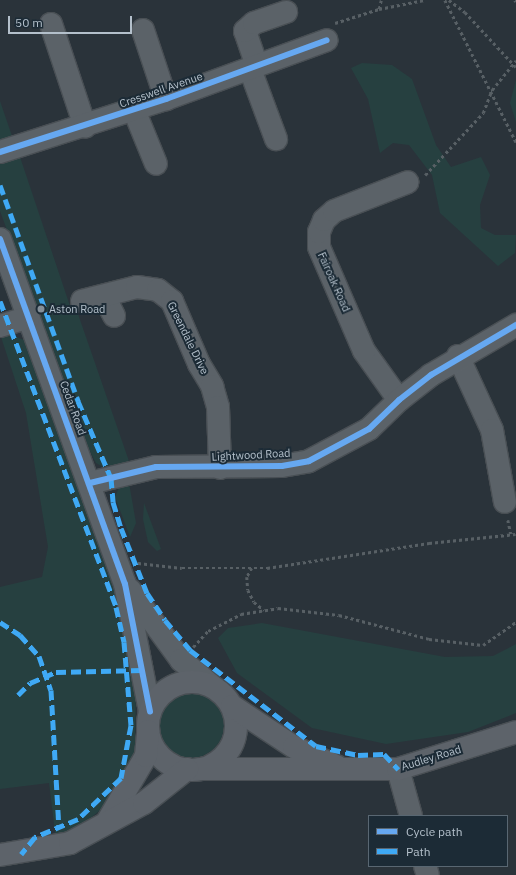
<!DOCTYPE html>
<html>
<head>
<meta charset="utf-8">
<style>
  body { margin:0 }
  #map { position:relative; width:516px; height:875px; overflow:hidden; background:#2a333a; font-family:"IBM Plex Sans",sans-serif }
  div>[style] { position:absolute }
  .green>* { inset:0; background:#264040 }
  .round { border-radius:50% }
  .path>* { height:2.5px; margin-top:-1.25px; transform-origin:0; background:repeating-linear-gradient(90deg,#586065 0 3px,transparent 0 6px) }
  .roads { filter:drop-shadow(1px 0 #494f54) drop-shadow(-1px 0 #494f54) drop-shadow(0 1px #494f54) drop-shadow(0 -1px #494f54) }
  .minor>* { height:22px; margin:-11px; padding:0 11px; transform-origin:11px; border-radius:11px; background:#5b6268 }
  .major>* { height:22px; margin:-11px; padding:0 11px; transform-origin:11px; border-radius:11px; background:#5d636a }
  .major>.ring { margin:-11px; padding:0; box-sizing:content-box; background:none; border:22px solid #5d636a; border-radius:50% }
  .quiet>* { height:5px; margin-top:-2.5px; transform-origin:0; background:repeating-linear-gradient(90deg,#3fa9f5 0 10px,transparent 0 15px) }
  .cycleway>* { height:6px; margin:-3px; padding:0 3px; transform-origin:3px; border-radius:3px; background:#66a8f1 }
  .dots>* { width:11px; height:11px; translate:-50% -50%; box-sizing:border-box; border:2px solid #1c2b36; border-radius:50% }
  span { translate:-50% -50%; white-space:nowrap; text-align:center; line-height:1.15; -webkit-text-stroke:4px #1c2b36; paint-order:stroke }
  .street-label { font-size:11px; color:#b4c0cb }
  .poi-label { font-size:11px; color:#b4c0cb }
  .left { translate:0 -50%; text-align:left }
  .legend { position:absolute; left:368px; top:815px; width:140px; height:52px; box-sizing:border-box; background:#1c2b36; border:1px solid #596772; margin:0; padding:5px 7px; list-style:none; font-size:12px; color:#b4c0cb }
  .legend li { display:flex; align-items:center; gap:8px; height:20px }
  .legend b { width:20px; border:1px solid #596772 }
  .scale { position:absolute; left:8px; top:16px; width:124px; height:18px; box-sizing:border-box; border:2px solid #b4c0cb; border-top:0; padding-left:5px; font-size:12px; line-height:14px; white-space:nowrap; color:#b4c0cb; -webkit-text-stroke:3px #1c2b36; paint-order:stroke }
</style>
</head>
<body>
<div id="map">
  <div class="green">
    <div style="clip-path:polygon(362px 63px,392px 65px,412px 79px,436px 145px,451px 167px,481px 157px,490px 175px,480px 205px,481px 228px,495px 235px,516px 235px,515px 253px,498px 266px,440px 213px,432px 175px,409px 145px,393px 143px,380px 153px,368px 99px,351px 68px)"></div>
    <div style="clip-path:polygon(516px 80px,516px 122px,510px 103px)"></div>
    <div style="clip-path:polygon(0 101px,12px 136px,0 140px)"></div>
    <div style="clip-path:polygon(19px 154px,70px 306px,78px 314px,131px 467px,108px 470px,96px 463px,84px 440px,0 211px,0 160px)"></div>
    <div style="clip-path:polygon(12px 335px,24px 340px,96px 534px,120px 603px,136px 677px,135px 753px,104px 807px,76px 830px,56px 840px,49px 783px,0 789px,0 587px,42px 577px,48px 547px,26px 413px,1px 337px)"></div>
    <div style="clip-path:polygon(129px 483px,136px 523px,130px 537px,115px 497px,120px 485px)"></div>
    <div style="clip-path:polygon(144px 503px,161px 549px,157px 551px,148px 542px,143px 519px)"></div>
    <div style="clip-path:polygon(262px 623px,445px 657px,493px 656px,516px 644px,516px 713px,468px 732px,386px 744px,312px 728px,237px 673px,218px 638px,228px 628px)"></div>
    <div class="round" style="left:158px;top:692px;width:66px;height:66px"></div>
  </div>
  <div class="path">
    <div style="left:445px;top:0;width:159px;rotate:63.4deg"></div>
    <div style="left:449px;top:0;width:20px;rotate:37deg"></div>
    <div style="left:465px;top:12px;width:75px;rotate:47.2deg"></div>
    <div style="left:515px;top:0;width:2px;rotate:63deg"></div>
    <div style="left:379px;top:9px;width:46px;rotate:-11.3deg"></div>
    <div style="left:335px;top:23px;width:46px;rotate:-17.7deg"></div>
    <div style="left:379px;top:9px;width:9px;rotate:-77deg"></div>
    <div style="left:425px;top:175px;width:85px;rotate:-46.9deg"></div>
    <div style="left:483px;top:113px;width:25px;rotate:-69deg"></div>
    <div style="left:492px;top:90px;width:38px;rotate:-51deg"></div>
    <div style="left:508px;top:520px;width:14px;rotate:78deg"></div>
    <div style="left:138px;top:563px;width:44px;rotate:6.5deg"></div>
    <div style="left:182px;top:568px;width:85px"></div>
    <div style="left:267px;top:568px;width:164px;rotate:-8.8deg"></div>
    <div style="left:429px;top:543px;width:87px;rotate:-5.9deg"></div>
    <div style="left:252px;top:568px;width:10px;rotate:119deg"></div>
    <div style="left:247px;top:577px;width:13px;rotate:86deg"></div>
    <div style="left:248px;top:590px;width:13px;rotate:63deg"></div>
    <div style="left:254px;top:602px;width:13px;rotate:39deg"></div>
    <div style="left:193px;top:647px;width:22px;rotate:-47deg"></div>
    <div style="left:208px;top:631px;width:37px;rotate:-27deg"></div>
    <div style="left:241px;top:614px;width:37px;rotate:-9deg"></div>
    <div style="left:278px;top:608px;width:61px;rotate:6.5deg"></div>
    <div style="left:339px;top:615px;width:93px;rotate:14.9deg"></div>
    <div style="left:429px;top:639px;width:54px;rotate:6.3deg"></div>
    <div style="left:483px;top:645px;width:40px;rotate:-34.9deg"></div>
  </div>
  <div class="roads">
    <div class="minor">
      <div style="left:51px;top:24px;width:108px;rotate:71.6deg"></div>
      <div style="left:143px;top:30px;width:73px;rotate:71.6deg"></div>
      <div style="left:257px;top:66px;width:37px;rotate:-109deg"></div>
      <div style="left:245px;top:31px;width:12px;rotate:-42deg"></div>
      <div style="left:254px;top:23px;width:34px;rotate:-19deg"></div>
      <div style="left:250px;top:69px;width:75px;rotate:69.6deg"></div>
      <div style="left:134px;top:110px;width:58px;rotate:67.8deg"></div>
      <div style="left:0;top:152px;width:174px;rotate:-17.7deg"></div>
      <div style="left:166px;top:99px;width:171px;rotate:-20.1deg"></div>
      <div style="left:0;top:239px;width:367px;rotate:70.1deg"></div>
      <div style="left:125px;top:584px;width:130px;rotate:78.9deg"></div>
      <div style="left:105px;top:298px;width:20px;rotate:63deg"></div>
      <div style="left:82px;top:301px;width:57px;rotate:-14.3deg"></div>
      <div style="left:137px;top:287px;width:21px;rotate:8deg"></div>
      <div style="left:158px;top:290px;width:18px;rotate:38deg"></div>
      <div style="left:172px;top:301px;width:69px;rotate:66.8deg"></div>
      <div style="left:199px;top:364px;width:26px;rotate:59deg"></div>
      <div style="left:212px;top:386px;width:22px;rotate:74deg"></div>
      <div style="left:218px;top:407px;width:61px;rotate:88.1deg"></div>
      <div style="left:0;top:326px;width:30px;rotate:-17deg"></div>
      <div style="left:458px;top:356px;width:81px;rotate:65.3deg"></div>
      <div style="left:492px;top:430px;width:73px;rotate:79.8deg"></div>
      <div style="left:399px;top:400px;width:60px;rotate:-125.5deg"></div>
      <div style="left:364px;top:351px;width:113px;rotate:-113.4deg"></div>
      <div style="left:319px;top:247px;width:15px;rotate:-90deg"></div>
      <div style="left:319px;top:232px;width:13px;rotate:-67deg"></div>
      <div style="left:324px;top:220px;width:13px;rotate:-42deg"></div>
      <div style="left:334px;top:211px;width:79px;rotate:-21.4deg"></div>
      <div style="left:90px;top:483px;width:68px;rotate:-13.6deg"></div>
      <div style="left:156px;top:467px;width:126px;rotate:-0.5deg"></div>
      <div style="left:282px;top:466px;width:27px;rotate:-10deg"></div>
      <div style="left:309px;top:461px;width:68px;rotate:-28.1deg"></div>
      <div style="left:369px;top:429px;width:42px;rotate:-44deg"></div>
      <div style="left:399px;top:400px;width:41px;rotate:-38deg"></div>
      <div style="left:431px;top:375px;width:99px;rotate:-30.5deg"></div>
      <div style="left:130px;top:590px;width:87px;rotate:53.9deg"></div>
      <div style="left:181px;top:660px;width:40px;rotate:40deg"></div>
      <div style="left:398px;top:769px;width:49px;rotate:74.5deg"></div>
      <div style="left:425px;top:866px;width:9px;rotate:72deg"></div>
    </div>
    <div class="major">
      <div class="ring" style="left:148px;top:682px;width:66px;height:66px"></div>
      <div style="left:232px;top:706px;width:74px;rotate:33.5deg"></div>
      <div style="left:294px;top:747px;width:48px;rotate:24.4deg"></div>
      <div style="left:200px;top:769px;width:198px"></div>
      <div style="left:398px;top:769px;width:124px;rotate:-17.4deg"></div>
      <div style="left:107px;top:822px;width:77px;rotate:-59.4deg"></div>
      <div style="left:146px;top:756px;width:25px;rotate:-85deg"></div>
      <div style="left:0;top:855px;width:71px;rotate:-9.7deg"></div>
      <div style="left:70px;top:843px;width:84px;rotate:-28.4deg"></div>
      <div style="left:144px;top:803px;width:55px;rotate:-38.3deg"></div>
    </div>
  </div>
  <div class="quiet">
    <div style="left:0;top:185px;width:230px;rotate:70.1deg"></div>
    <div style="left:78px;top:401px;width:84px;rotate:66.8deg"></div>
    <div style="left:111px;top:478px;width:24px;rotate:85deg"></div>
    <div style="left:113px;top:502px;width:27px;rotate:73deg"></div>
    <div style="left:121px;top:528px;width:70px;rotate:68.2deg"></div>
    <div style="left:147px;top:593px;width:32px;rotate:56deg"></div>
    <div style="left:165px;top:620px;width:39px;rotate:50deg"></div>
    <div style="left:190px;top:650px;width:158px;rotate:37.3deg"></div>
    <div style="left:316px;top:746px;width:43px;rotate:12.1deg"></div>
    <div style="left:358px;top:755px;width:26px;rotate:-2deg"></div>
    <div style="left:384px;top:754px;width:21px;rotate:47deg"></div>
    <div style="left:0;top:301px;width:327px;rotate:69.2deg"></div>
    <div style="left:116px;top:607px;width:36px;rotate:77deg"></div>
    <div style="left:124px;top:642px;width:83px;rotate:85.2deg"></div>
    <div style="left:131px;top:725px;width:54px;rotate:100.7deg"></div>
    <div style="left:121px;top:778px;width:59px;rotate:136.4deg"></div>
    <div style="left:78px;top:819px;width:47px;rotate:157.3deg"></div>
    <div style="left:35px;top:837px;width:22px;rotate:129deg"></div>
    <div style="left:0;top:622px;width:24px;rotate:33deg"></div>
    <div style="left:20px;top:635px;width:28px;rotate:48deg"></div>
    <div style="left:39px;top:656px;width:36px;rotate:71deg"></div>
    <div style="left:51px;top:690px;width:138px;rotate:86.7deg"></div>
    <div style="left:18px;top:695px;width:17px;rotate:-45deg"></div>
    <div style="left:30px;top:683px;width:28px;rotate:-23deg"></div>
    <div style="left:56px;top:672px;width:87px;rotate:-1.3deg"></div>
  </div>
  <div class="cycleway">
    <div style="left:0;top:152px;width:174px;rotate:-17.7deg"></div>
    <div style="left:166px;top:99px;width:171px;rotate:-20.1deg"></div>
    <div style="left:0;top:239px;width:367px;rotate:70.1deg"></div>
    <div style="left:125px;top:584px;width:130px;rotate:78.9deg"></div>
    <div style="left:90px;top:483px;width:68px;rotate:-13.6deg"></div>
    <div style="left:156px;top:467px;width:126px;rotate:-0.5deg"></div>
    <div style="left:282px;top:466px;width:27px;rotate:-10deg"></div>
    <div style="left:309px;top:461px;width:68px;rotate:-28.1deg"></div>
    <div style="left:369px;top:429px;width:42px;rotate:-44deg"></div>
    <div style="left:399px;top:400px;width:41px;rotate:-38deg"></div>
    <div style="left:431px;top:375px;width:99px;rotate:-30.5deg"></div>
  </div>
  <div class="dots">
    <div style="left:41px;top:309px;background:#848f98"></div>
  </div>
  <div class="street-label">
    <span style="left:161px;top:90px;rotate:-19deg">Cresswell Avenue</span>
    <span style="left:334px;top:282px;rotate:66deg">Fairoak Road</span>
    <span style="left:188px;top:338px;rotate:64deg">Greendale Drive</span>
    <span style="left:73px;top:408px;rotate:70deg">Cedar Road</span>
    <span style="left:251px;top:455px;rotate:-3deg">Lightwood Road</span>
    <span style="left:431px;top:758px;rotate:-17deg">Audley Road</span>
  </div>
  <div class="poi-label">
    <span class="left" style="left:49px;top:309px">Aston Road</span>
  </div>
  <ul class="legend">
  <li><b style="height:5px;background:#66a8f1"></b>Cycle path</li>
  <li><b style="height:5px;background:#3fa9f5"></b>Path</li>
  </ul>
  <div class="scale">50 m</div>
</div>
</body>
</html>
